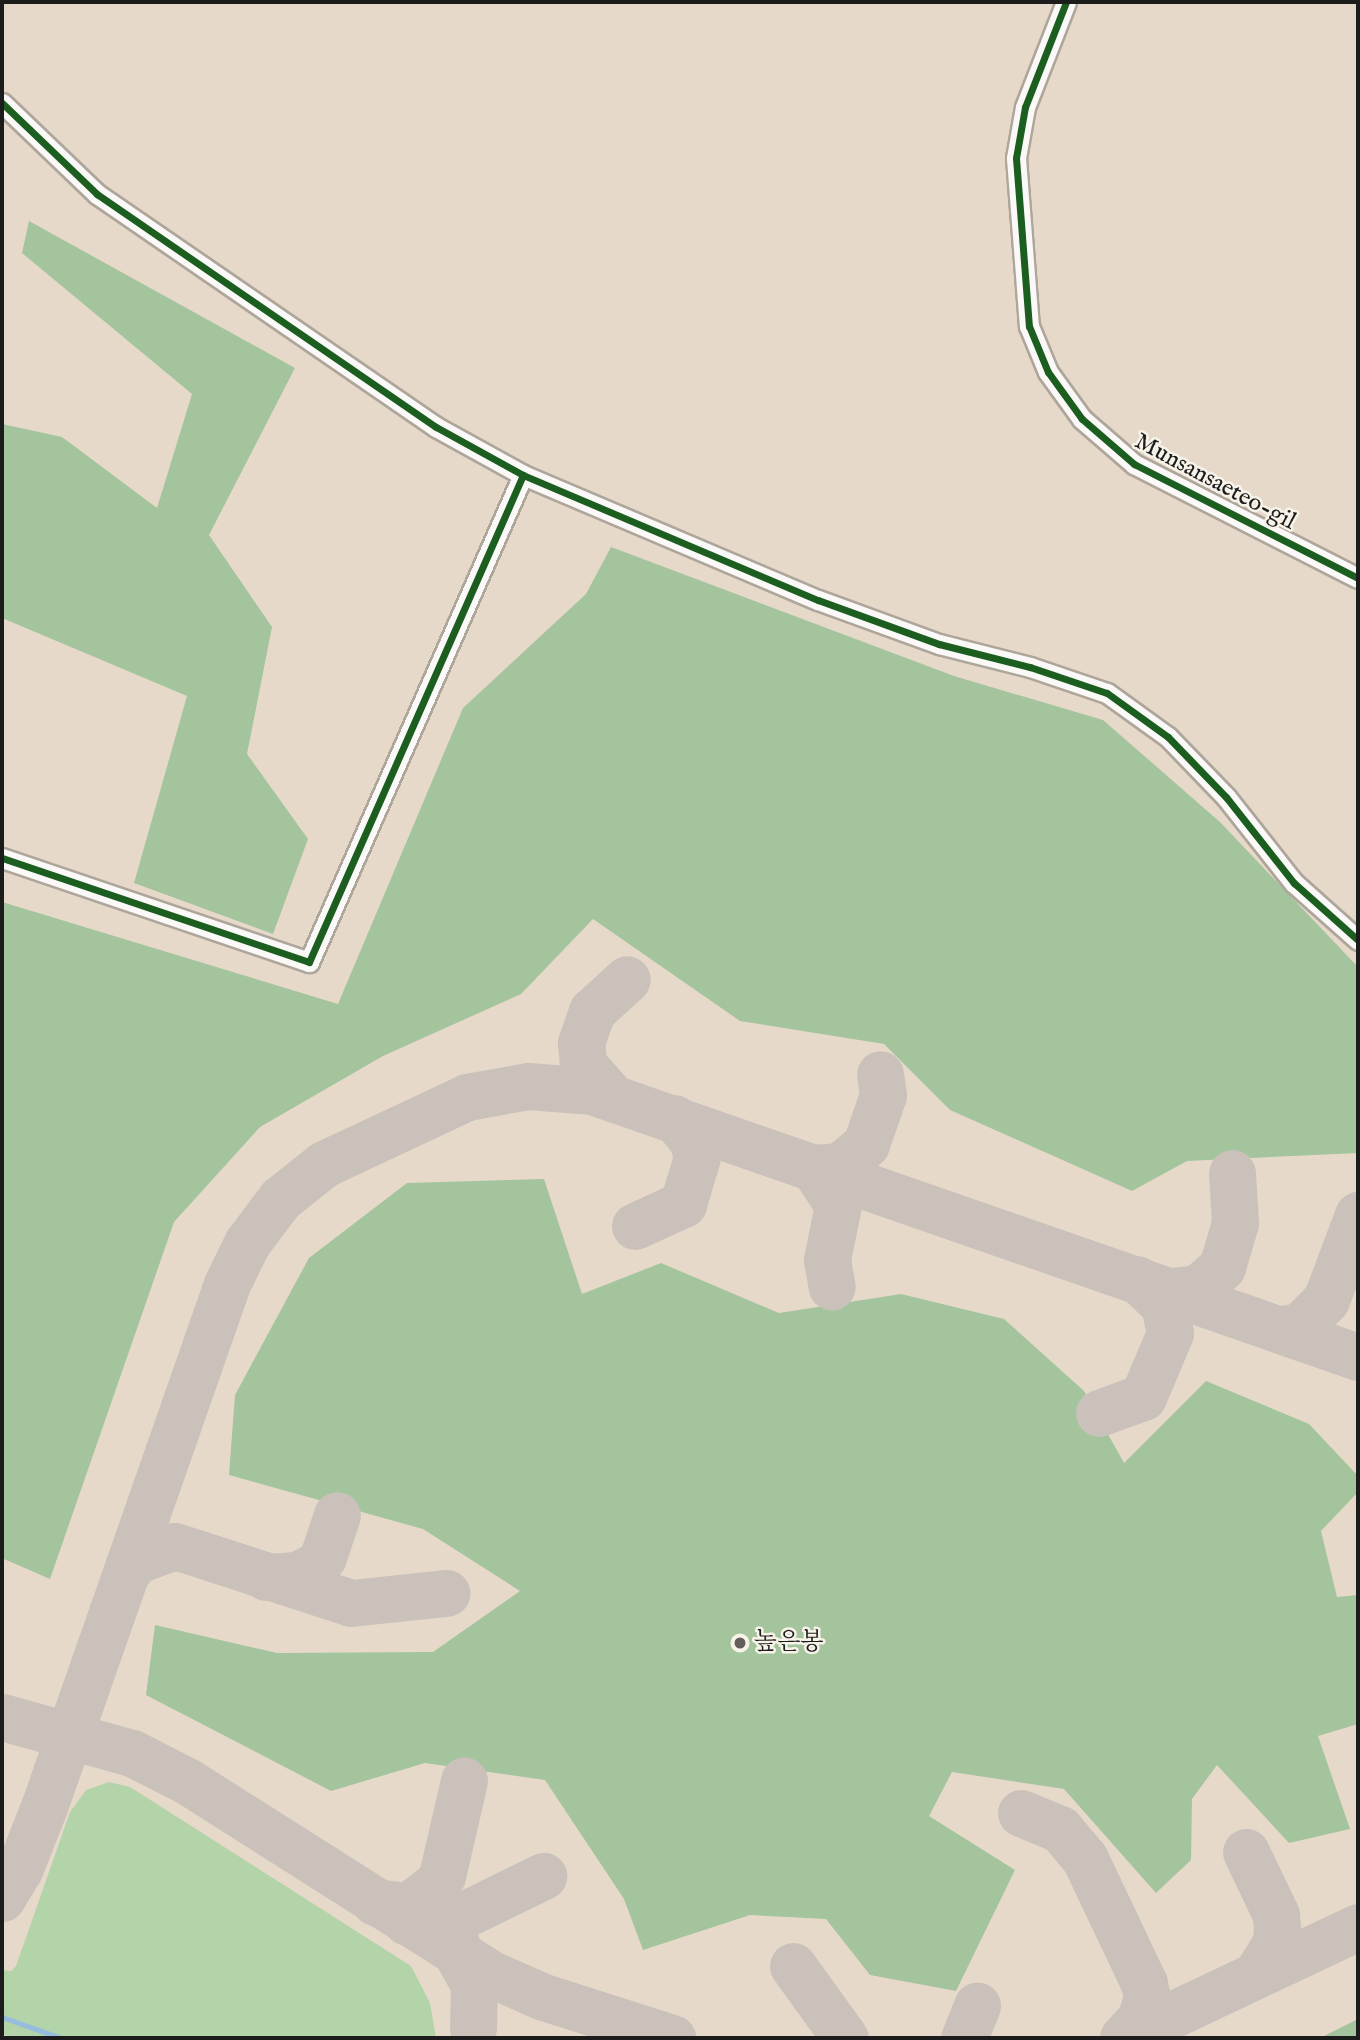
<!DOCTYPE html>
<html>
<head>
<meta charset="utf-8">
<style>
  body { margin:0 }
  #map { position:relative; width:1360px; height:2040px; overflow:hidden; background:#e7d9ca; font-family:"IM FELL English","Noto Serif KR",serif }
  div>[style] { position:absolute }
  .green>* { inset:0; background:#b2d4a8 }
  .forest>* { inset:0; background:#a3c49d }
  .stream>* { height:5px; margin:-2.5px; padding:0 2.5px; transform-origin:2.5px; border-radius:2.5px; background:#96bdde }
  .taxiway>* { height:47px; margin:-23.5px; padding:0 23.5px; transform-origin:23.5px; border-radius:23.5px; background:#cac2ba }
  .roads { filter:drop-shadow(2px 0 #aea59b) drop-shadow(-2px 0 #aea59b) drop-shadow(0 2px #aea59b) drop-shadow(0 -2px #aea59b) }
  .minor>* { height:19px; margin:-9.5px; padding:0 9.5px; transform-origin:9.5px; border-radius:9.5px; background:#fbf9f7 }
  .cycleway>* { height:7px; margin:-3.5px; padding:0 3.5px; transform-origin:3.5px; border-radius:3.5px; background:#1b5e20 }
  .dots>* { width:19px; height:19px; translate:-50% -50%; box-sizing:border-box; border:4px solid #f7f3e8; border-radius:50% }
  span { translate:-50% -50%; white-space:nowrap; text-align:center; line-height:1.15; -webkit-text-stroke:5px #f7f3e8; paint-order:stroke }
  .street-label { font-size:24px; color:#1c1c1c }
  .poi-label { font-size:24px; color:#1c1c1c }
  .left { translate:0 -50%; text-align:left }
  .frame { position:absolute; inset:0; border:4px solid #1c1c1c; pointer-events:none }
</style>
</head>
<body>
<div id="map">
  <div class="green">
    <div style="clip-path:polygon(109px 1782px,130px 1787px,411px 1966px,430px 2003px,436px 2038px,14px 2038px,2px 2034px,2px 1970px,11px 1971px,16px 1966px,70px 1812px,86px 1790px)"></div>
  </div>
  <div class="forest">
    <div style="clip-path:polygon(29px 221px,295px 368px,209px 535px,272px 627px,247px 754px,308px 839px,273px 934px,134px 883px,187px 696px,2px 618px,2px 424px,62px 437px,157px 508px,192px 394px,22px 253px)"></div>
    <div style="clip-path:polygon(611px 547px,954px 676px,1103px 720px,1220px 822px,1358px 967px,1358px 1153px,1187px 1161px,1132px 1191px,950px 1110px,884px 1044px,740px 1021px,593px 919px,521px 994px,383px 1056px,260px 1127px,174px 1222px,50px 1579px,4px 1559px,2px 902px,338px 1004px,463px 708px,586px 594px)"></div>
    <div style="clip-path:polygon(544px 1179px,582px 1294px,661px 1263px,779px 1313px,901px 1294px,1004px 1319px,1084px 1391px,1124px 1463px,1206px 1381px,1309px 1424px,1358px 1476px,1358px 1492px,1321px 1531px,1337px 1597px,1358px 1595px,1358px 1724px,1318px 1736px,1350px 1829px,1289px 1843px,1217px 1765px,1192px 1799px,1191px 1860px,1156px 1893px,1064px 1789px,952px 1772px,929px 1816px,1015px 1870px,956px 1991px,870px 1975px,826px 1919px,750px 1915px,643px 1950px,624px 1899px,545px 1780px,425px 1763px,331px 1791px,146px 1695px,155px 1625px,277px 1653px,433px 1652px,520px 1591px,423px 1529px,229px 1475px,235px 1395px,309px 1258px,407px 1183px)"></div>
    <div style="clip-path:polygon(1358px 2019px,1358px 2038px,1320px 2038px)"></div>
  </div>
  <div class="stream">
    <div style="left:2px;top:2017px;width:63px;rotate:19.6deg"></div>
  </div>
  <div class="taxiway">
    <div style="left:611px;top:1096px;width:43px;rotate:-131.2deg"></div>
    <div style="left:583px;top:1064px;width:21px;rotate:-95deg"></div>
    <div style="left:581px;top:1043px;width:34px;rotate:-71deg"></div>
    <div style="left:592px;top:1011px;width:47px;rotate:-42.4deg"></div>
    <div style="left:813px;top:1167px;width:45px;rotate:56.7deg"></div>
    <div style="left:838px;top:1205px;width:56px;rotate:101.3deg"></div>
    <div style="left:827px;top:1260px;width:27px;rotate:80deg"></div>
    <div style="left:816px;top:1168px;width:24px;rotate:-5deg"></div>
    <div style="left:840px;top:1166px;width:34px;rotate:-40deg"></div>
    <div style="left:866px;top:1144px;width:52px;rotate:-70.9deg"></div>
    <div style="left:883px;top:1095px;width:21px;rotate:-98deg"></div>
    <div style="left:635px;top:1226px;width:53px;rotate:-24.6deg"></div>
    <div style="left:683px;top:1204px;width:49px;rotate:-73.4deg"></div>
    <div style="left:697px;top:1157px;width:18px;rotate:-106deg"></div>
    <div style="left:692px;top:1140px;width:28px;rotate:-129deg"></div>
    <div style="left:1170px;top:1291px;width:28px;rotate:-6deg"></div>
    <div style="left:1198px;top:1288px;width:32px;rotate:-41deg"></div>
    <div style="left:1222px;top:1267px;width:46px;rotate:-73.5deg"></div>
    <div style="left:1235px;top:1223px;width:50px;rotate:-93.4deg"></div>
    <div style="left:1282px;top:1329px;width:18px;rotate:-9deg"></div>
    <div style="left:1300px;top:1326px;width:37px;rotate:-45deg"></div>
    <div style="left:1326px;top:1300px;width:91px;rotate:-69.4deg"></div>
    <div style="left:1099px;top:1413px;width:47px;rotate:-20deg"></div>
    <div style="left:1143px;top:1397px;width:69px;rotate:-67.1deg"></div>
    <div style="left:1170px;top:1333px;width:29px;rotate:-102deg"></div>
    <div style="left:1164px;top:1305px;width:37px;rotate:-136deg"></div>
    <div style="left:126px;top:1573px;width:17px;rotate:-50deg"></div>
    <div style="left:137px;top:1560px;width:40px;rotate:-20.2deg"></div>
    <div style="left:175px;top:1546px;width:185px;rotate:17.9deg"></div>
    <div style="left:351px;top:1603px;width:96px;rotate:-6deg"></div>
    <div style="left:266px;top:1577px;width:31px;rotate:-4deg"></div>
    <div style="left:297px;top:1575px;width:20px;rotate:-27deg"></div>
    <div style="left:315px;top:1566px;width:12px;rotate:-48deg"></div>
    <div style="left:323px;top:1557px;width:44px;rotate:-71.6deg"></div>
    <div style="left:2px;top:1717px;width:135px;rotate:15.5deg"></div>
    <div style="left:132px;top:1753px;width:62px;rotate:27deg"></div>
    <div style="left:187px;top:1781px;width:358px;rotate:32.4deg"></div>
    <div style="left:489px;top:1973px;width:57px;rotate:23.9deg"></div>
    <div style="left:541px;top:1996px;width:138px;rotate:17.8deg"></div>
    <div style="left:1021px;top:1813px;width:42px;rotate:22.3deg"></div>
    <div style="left:1060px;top:1829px;width:39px;rotate:50deg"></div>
    <div style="left:1085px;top:1859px;width:137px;rotate:64.6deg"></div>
    <div style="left:1144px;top:1983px;width:15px;rotate:79deg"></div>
    <div style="left:1147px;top:1998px;width:22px;rotate:108deg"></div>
    <div style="left:1140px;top:2019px;width:25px;rotate:132deg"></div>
    <div style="left:1246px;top:1852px;width:70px;rotate:64.5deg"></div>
    <div style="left:1276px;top:1915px;width:13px;rotate:86deg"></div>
    <div style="left:1277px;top:1928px;width:14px;rotate:94deg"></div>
    <div style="left:1276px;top:1942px;width:37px;rotate:121deg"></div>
    <div style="left:2px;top:1898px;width:33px;rotate:-59deg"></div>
    <div style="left:19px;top:1870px;width:68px;rotate:-68.4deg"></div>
    <div style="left:44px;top:1807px;width:554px;rotate:-70.71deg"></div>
    <div style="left:227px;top:1284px;width:46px;rotate:-64deg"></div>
    <div style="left:247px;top:1243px;width:55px;rotate:-53.1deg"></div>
    <div style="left:280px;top:1199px;width:56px;rotate:-38.5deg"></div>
    <div style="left:324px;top:1164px;width:158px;rotate:-25.1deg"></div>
    <div style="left:467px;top:1097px;width:62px;rotate:-10.2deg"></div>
    <div style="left:528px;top:1086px;width:64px;rotate:4.5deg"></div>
    <div style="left:592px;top:1091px;width:811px;rotate:19.15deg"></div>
    <div style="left:375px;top:1902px;width:33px;rotate:7deg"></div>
    <div style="left:408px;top:1906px;width:34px;rotate:-37deg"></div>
    <div style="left:435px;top:1886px;width:12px;rotate:-55deg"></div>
    <div style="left:442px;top:1876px;width:98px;rotate:-77deg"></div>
    <div style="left:407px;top:1922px;width:34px;rotate:7deg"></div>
    <div style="left:441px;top:1926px;width:114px;rotate:-26.1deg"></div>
    <div style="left:456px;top:1943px;width:11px;rotate:85deg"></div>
    <div style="left:457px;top:1954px;width:35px;rotate:61deg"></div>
    <div style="left:474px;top:1985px;width:43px;rotate:91.3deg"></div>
    <div style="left:793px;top:1966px;width:89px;rotate:54.2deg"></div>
    <div style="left:964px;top:2038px;width:35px;rotate:-68deg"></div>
    <div style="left:1123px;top:2038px;width:260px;rotate:-25.3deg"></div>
  </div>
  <div class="roads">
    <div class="minor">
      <div style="left:1066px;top:2px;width:113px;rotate:111.3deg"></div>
      <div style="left:1025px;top:107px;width:52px;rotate:100deg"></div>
      <div style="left:1016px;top:158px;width:169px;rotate:85.6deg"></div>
      <div style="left:1029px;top:326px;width:50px;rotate:67.6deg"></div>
      <div style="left:1048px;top:372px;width:58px;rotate:54.1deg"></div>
      <div style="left:1082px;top:419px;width:69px;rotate:40.9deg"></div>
      <div style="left:1134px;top:464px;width:251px;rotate:27deg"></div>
      <div style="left:2px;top:103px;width:132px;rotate:43.8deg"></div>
      <div style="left:97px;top:194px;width:411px;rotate:34.5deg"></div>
      <div style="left:436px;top:427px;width:99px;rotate:28.9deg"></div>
      <div style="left:523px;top:475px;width:320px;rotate:23deg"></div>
      <div style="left:818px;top:600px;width:129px;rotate:20deg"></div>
      <div style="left:939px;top:644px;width:94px;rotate:14.2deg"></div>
      <div style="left:1030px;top:667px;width:81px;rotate:18.7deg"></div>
      <div style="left:1107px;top:693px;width:75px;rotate:35.8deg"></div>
      <div style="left:1168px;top:737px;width:83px;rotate:46deg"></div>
      <div style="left:1226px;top:797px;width:110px;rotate:51.7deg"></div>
      <div style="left:1294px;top:883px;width:86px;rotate:41.7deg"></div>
      <div style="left:2px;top:858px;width:324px;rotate:18.7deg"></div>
      <div style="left:309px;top:962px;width:532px;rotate:-66.28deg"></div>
    </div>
  </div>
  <div class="cycleway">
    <div style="left:1066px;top:2px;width:113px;rotate:111.3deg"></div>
    <div style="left:1025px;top:107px;width:52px;rotate:100deg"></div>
    <div style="left:1016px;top:158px;width:169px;rotate:85.6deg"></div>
    <div style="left:1029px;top:326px;width:50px;rotate:67.6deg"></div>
    <div style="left:1048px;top:372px;width:58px;rotate:54.1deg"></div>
    <div style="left:1082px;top:419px;width:69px;rotate:40.9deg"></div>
    <div style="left:1134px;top:464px;width:251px;rotate:27deg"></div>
    <div style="left:2px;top:103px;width:132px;rotate:43.8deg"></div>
    <div style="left:97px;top:194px;width:411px;rotate:34.5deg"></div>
    <div style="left:436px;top:427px;width:99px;rotate:28.9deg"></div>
    <div style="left:523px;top:475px;width:320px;rotate:23deg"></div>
    <div style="left:818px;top:600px;width:129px;rotate:20deg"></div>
    <div style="left:939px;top:644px;width:94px;rotate:14.2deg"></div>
    <div style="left:1030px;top:667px;width:81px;rotate:18.7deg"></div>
    <div style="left:1107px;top:693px;width:75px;rotate:35.8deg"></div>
    <div style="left:1168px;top:737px;width:83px;rotate:46deg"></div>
    <div style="left:1226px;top:797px;width:110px;rotate:51.7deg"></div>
    <div style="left:1294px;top:883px;width:86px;rotate:41.7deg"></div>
    <div style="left:2px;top:858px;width:324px;rotate:18.7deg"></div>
    <div style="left:309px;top:962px;width:532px;rotate:-66.28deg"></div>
  </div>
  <div class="dots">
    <div style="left:740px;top:1643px;background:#635e59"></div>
  </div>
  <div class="street-label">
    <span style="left:1215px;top:482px;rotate:28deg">Munsansaeteo-gil</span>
  </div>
  <div class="poi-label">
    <span class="left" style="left:754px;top:1643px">높은봉</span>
  </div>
  <div class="frame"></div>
</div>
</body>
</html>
